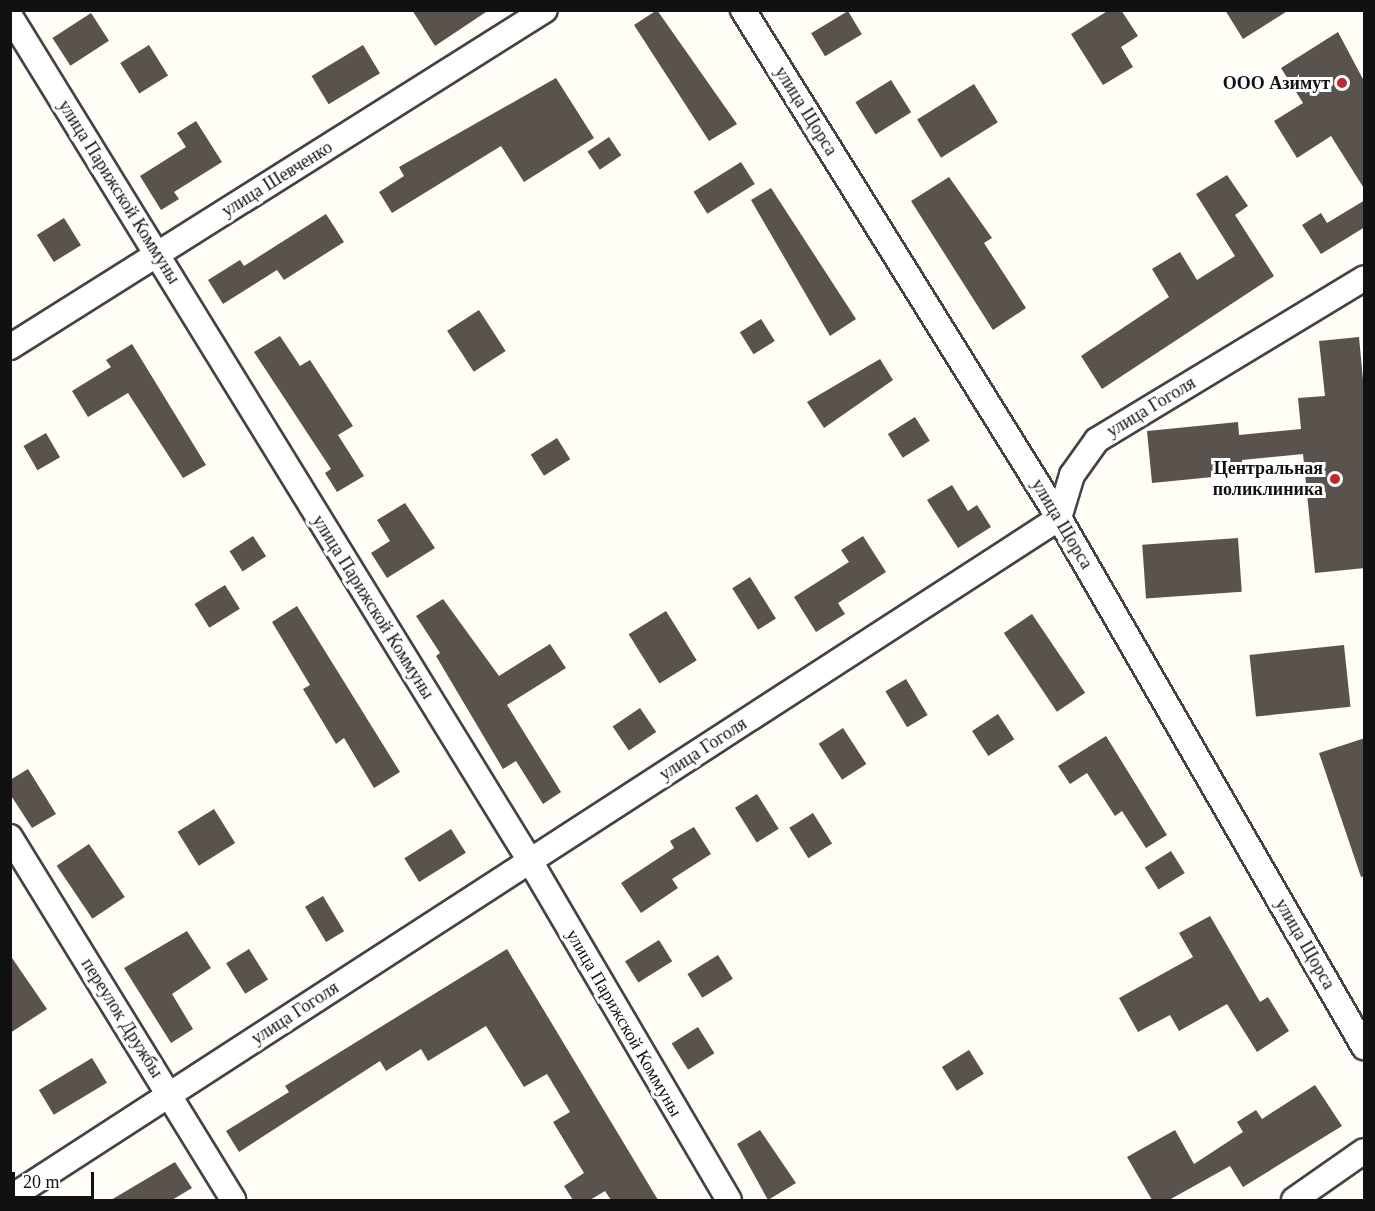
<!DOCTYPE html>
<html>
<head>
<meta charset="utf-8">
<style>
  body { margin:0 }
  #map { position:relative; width:1375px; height:1211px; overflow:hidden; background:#fffdf5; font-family:Georgia,serif }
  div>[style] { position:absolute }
  .building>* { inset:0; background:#5a524d; transform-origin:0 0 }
  .roads { filter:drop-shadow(2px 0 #444) drop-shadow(-2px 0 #444) drop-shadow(0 2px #444) drop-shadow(0 -2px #444) }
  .street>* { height:24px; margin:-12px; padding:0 12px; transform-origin:12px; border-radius:12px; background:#fff }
  .dots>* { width:16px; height:16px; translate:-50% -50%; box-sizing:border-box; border:3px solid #fff; border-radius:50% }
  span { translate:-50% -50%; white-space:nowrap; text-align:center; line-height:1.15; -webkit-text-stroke:6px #fff; paint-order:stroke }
  .poi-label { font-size:18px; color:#111; font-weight:700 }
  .right { translate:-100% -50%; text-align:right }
  .street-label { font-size:18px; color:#111 }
  .frame { position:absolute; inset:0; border:12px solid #111; pointer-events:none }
  .scale { position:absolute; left:12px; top:1172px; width:82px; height:27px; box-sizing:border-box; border:3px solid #111; border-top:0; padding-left:8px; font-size:18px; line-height:21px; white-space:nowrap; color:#111; -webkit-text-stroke:4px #fff; paint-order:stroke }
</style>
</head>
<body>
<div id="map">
  <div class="building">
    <div style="clip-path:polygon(412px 10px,489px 10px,435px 46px)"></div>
    <div style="clip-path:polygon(657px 10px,737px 124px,709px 141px,634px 25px)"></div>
    <div style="clip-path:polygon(1109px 10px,1121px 10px,1138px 36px,1121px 47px,1133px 67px,1103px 85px,1071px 34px)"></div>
    <div style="clip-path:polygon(1225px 10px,1289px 10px,1243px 39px)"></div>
    <div style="left:848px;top:11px;width:27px;height:43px;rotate:59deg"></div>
    <div style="left:91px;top:13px;width:33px;height:46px;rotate:57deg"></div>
    <div style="clip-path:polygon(1338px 32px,1365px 83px,1365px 190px,1331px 136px,1297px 158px,1274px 121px,1303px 103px,1281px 68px)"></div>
    <div style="left:149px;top:45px;width:36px;height:34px;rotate:58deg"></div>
    <div style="left:363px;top:45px;width:33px;height:60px;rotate:59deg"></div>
    <div style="clip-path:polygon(556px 78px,594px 138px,524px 182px,501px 146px,392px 213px,379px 192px,404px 176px,399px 167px)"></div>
    <div style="left:891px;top:80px;width:38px;height:42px;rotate:58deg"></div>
    <div style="left:974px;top:84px;width:45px;height:67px;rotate:58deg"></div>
    <div style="clip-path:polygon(196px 121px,222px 162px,174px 192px,179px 199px,161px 210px,140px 176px,186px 147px,177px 133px)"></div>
    <div style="left:609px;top:137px;width:22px;height:26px;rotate:56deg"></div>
    <div style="left:741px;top:162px;width:26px;height:56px;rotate:58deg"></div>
    <div style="clip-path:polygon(1227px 175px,1248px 206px,1235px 215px,1274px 276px,1102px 389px,1081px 356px,1169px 297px,1152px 269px,1180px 252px,1197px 280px,1235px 256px,1196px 194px)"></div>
    <div style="clip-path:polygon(949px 177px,992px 238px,984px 243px,1026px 308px,993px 330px,911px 201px)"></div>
    <div style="clip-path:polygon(771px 188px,856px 319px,830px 336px,751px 200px)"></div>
    <div style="clip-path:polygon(1365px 200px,1365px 227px,1321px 254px,1302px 225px,1321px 213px,1327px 223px)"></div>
    <div style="clip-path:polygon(326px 214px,344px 242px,284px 280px,277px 270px,223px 304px,208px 280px,240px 260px,244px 266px)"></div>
    <div style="left:64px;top:218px;width:32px;height:32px;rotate:58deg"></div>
    <div style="left:479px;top:310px;width:49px;height:38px;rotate:57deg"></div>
    <div style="left:761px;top:319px;width:26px;height:25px;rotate:58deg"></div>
    <div style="clip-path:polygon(280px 336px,300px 366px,310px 360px,353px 426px,338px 435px,364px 476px,337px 492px,325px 473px,331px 469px,254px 352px)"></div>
    <div style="clip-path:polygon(1359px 337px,1365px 401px,1365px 568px,1315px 573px,1303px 454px,1242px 460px,1243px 474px,1152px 483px,1147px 431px,1238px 422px,1239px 435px,1301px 429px,1298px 398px,1325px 396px,1319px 341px)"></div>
    <div style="clip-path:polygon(132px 344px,206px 465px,183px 478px,128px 393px,88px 417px,72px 391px,111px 367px,106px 360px)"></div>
    <div style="clip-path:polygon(880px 359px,893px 380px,824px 428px,807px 402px)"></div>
    <div style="left:915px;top:417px;width:28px;height:32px;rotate:58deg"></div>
    <div style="left:46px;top:433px;width:28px;height:26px;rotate:60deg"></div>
    <div style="left:557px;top:438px;width:25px;height:31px;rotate:58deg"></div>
    <div style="clip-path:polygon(952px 485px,968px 511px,977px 505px,991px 527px,958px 548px,927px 500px)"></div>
    <div style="clip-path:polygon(405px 503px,435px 548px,387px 578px,371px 553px,390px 541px,377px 520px)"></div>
    <div style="left:253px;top:536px;width:24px;height:28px;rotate:57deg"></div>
    <div style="clip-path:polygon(863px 536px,886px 572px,838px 603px,845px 614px,816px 632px,794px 597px,849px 562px,841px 550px)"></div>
    <div style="left:1238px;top:538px;width:54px;height:96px;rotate:86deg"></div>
    <div style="left:750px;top:577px;width:49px;height:21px;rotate:58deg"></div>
    <div style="left:225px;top:585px;width:28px;height:36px;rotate:58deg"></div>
    <div style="clip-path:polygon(443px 599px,499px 676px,550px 644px,566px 668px,507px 705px,561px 792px,543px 804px,516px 761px,503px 769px,436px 656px,440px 653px,416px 616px)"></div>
    <div style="clip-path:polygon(297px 606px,400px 772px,374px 788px,344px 738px,336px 744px,303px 689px,310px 685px,272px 622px)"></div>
    <div style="left:666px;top:611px;width:58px;height:44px;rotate:58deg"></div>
    <div style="left:1032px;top:614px;width:95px;height:34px;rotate:56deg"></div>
    <div style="left:1344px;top:645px;width:62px;height:95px;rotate:84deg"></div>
    <div style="left:906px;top:679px;width:42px;height:24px;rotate:59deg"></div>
    <div style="left:640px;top:708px;width:29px;height:33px;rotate:56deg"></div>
    <div style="left:998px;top:714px;width:30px;height:31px;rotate:57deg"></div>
    <div style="left:843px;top:728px;width:43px;height:29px;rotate:57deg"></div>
    <div style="clip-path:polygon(1106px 736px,1167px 835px,1146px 848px,1122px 811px,1115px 816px,1087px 773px,1070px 784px,1058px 766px)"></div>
    <div style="clip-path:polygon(1365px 738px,1365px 876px,1361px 877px,1319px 753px)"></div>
    <div style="clip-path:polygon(28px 769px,56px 814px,32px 828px,10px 794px,10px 780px)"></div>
    <div style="left:757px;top:794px;width:41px;height:26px;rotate:58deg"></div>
    <div style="left:214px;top:809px;width:40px;height:43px;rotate:58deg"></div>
    <div style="left:813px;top:813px;width:36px;height:28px;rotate:58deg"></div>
    <div style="clip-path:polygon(694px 827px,711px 854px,672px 879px,678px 888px,641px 913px,621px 883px,674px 848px,670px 841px)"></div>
    <div style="left:451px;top:829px;width:28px;height:55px;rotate:58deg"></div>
    <div style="left:89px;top:844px;width:64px;height:39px;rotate:56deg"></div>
    <div style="left:1171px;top:851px;width:26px;height:31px;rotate:58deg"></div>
    <div style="left:323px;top:896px;width:41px;height:21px;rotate:59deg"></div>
    <div style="clip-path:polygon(1210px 916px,1260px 1002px,1268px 997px,1289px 1031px,1257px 1052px,1227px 1004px,1179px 1031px,1170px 1015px,1138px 1032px,1119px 998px,1193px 957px,1179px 933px)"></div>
    <div style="clip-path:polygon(187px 931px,211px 968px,172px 994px,193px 1029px,171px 1043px,124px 968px)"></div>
    <div style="left:659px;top:940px;width:25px;height:40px;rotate:58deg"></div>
    <div style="left:249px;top:949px;width:36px;height:27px;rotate:58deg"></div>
    <div style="clip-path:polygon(507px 949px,658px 1200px,611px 1200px,605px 1191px,590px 1200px,573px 1200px,564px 1186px,584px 1173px,553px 1122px,570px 1112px,547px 1074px,524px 1087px,486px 1026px,428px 1061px,421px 1049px,386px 1071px,380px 1061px,239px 1152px,226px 1131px,289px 1092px,285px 1086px)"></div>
    <div style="clip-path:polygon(10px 955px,47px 1009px,10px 1033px)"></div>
    <div style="left:718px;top:955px;width:28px;height:36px;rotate:58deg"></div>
    <div style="left:698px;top:1027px;width:31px;height:31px;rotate:58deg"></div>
    <div style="left:969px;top:1050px;width:28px;height:32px;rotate:58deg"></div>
    <div style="left:92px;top:1058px;width:29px;height:62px;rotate:59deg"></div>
    <div style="clip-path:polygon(1315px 1085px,1342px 1126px,1243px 1187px,1230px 1166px,1169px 1200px,1152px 1200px,1127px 1157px,1175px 1130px,1194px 1164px,1243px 1132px,1237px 1122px,1256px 1110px,1262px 1119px)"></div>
    <div style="clip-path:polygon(760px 1130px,796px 1183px,768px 1200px,737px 1144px)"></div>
    <div style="clip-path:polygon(175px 1162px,192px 1188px,172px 1200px,111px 1200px)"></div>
  </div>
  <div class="roads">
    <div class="street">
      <div style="left:743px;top:10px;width:598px;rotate:58.12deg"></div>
      <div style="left:1059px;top:518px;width:611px;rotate:60.03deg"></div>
      <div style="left:10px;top:16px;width:992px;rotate:58.39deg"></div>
      <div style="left:530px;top:861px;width:393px;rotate:59.6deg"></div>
      <div style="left:10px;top:347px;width:632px;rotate:-32.21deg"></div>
      <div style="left:10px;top:837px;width:426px;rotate:58.4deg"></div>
      <div style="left:10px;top:1198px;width:1250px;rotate:-32.95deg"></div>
      <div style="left:1059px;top:518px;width:45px;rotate:-73.2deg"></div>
      <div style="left:1072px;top:475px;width:43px;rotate:-54.5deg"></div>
      <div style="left:1097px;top:440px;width:312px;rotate:-31.2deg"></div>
      <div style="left:1294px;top:1200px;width:85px;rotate:-35deg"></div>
    </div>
  </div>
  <div class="dots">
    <div style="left:1342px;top:83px;background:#c4262e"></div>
    <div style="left:1335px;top:479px;background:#c4262e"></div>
  </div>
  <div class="poi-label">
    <span class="right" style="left:1330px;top:83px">ООО Азимут</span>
    <span class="right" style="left:1323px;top:479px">Центральная<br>поликлиника</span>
  </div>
  <div class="street-label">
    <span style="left:806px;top:111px;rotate:58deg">улица Щорса</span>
    <span style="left:277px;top:179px;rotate:-32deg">улица Шевченко</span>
    <span style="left:119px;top:192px;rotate:58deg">улица Парижской Коммуны</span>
    <span style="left:1151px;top:407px;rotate:-31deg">улица Гоголя</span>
    <span style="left:1062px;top:524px;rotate:59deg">улица Щорса</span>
    <span style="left:373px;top:607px;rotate:58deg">улица Парижской Коммуны</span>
    <span style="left:703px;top:749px;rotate:-33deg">улица Гоголя</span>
    <span style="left:1305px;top:944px;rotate:60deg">улица Щорса</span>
    <span style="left:295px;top:1013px;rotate:-33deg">улица Гоголя</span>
    <span style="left:122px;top:1018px;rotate:58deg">переулок Дружбы</span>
    <span style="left:624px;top:1023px;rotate:60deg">улица Парижской Коммуны</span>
  </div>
  <div class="frame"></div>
  <div class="scale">20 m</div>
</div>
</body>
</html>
